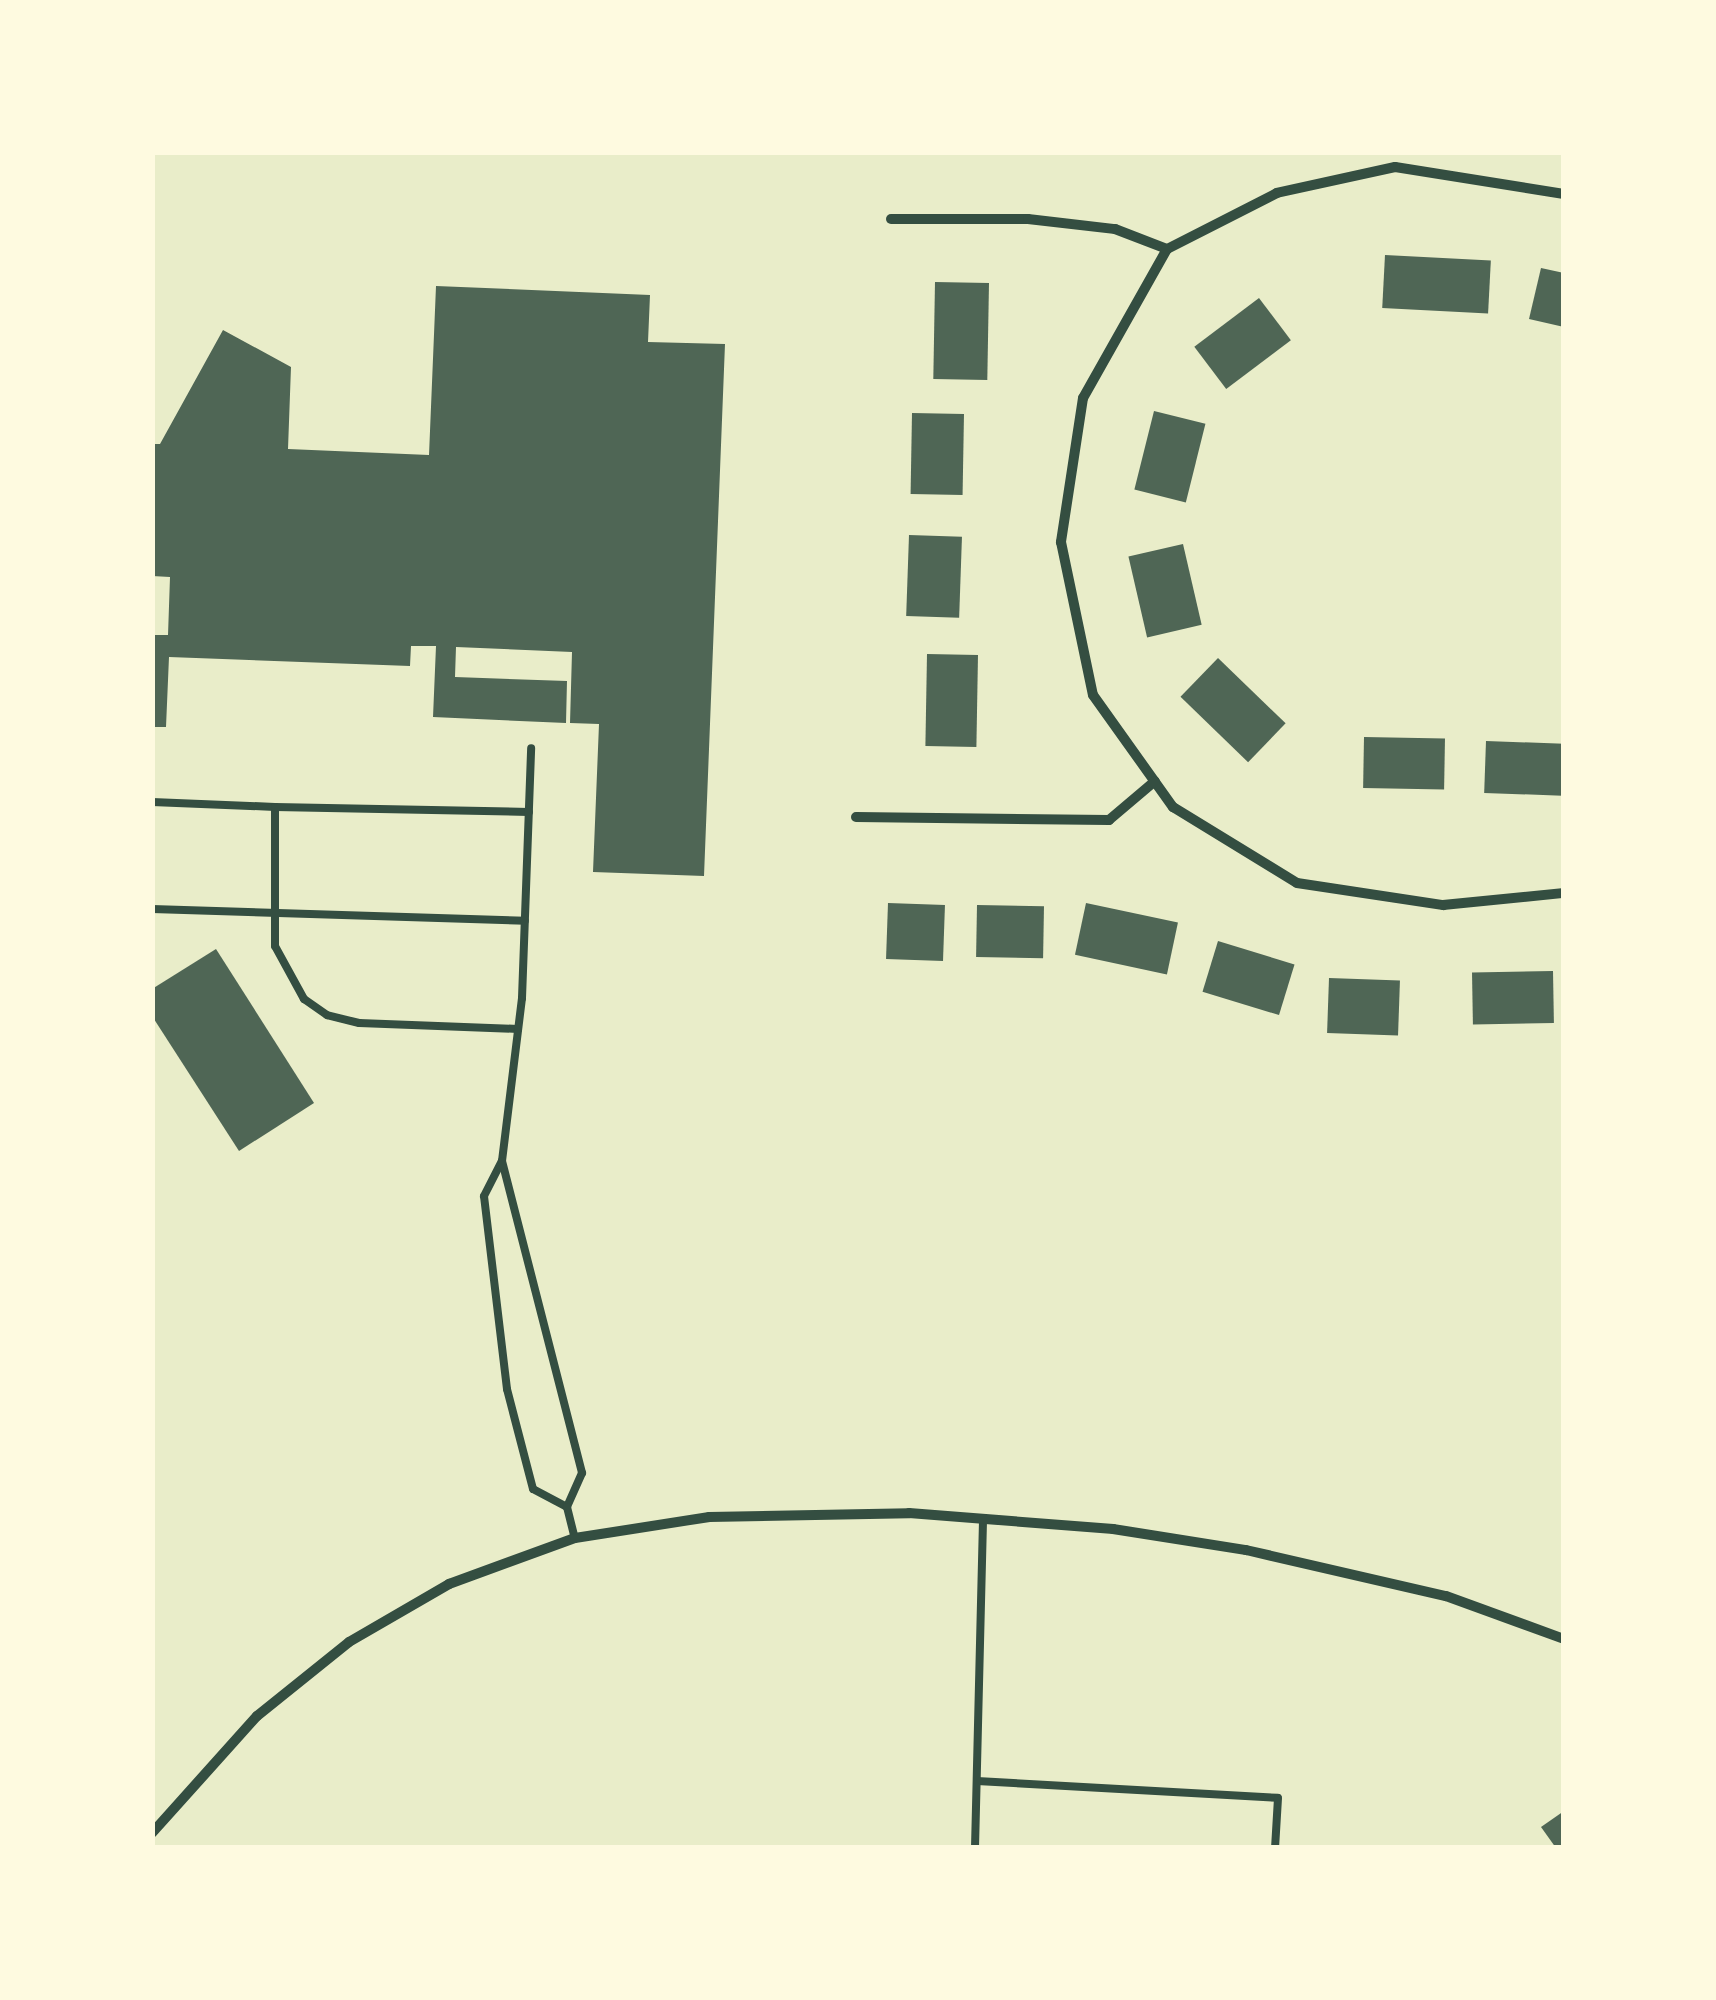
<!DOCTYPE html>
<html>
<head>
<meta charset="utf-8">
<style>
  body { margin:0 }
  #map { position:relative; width:1716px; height:2000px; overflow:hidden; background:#e9edc9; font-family:Inter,sans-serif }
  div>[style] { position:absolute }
  .building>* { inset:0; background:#4f6655; transform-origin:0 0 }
  .service>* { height:8px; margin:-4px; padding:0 4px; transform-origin:4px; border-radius:4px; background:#344e41 }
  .minor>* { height:10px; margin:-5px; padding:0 5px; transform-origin:5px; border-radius:5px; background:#344e41 }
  span { translate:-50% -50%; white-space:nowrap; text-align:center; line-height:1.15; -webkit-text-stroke:10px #fefae0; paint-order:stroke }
  .frame { position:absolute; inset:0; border:155px solid #fefae0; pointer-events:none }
</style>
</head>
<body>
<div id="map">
  <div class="building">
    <div style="left:1385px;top:255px;width:106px;height:53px;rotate:3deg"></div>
    <div style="clip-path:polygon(1541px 268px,1564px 273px,1564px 327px,1529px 319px)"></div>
    <div style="left:935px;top:282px;width:54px;height:97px;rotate:1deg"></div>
    <div style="clip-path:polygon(436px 286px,650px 295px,648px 342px,725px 344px,704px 876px,593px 872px,599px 724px,570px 723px,572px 652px,456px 647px,455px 677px,567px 681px,566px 723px,433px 717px,436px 646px,411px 646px,410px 666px,169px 657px,166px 727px,152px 727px,152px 635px,168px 635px,170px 577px,152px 576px,152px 444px,160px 444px,223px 330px,291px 367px,288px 449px,429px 455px)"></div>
    <div style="left:1259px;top:298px;width:53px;height:81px;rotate:53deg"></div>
    <div style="left:1154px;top:411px;width:53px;height:81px;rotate:14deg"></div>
    <div style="left:912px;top:413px;width:52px;height:81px;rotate:1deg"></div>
    <div style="left:909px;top:535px;width:53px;height:81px;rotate:2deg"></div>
    <div style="left:1183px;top:544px;width:83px;height:56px;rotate:77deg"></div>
    <div style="left:927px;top:654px;width:51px;height:92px;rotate:1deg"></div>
    <div style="left:1218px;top:658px;width:94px;height:54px;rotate:44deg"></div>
    <div style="left:1364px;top:737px;width:81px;height:51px;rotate:1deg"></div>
    <div style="left:1486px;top:741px;width:78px;height:52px;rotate:2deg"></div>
    <div style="left:888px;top:903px;width:57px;height:56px;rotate:2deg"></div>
    <div style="left:1086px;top:903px;width:94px;height:53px;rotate:12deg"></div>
    <div style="left:977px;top:905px;width:67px;height:52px;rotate:1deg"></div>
    <div style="left:1218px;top:941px;width:80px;height:53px;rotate:17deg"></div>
    <div style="clip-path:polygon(216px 949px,314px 1103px,239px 1151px,152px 1016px,152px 989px)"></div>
    <div style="left:1553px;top:971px;width:52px;height:81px;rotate:89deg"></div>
    <div style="left:1329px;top:978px;width:71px;height:55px;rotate:2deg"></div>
    <div style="clip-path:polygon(1564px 1811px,1564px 1848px,1556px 1848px,1541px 1827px)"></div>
  </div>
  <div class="service">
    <div style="left:152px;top:802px;width:123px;rotate:2.3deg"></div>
    <div style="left:152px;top:909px;width:373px;rotate:1.8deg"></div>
    <div style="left:518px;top:1029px;width:159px;rotate:-177.8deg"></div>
    <div style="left:359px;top:1023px;width:33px;rotate:-166deg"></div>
    <div style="left:327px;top:1015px;width:28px;rotate:-145deg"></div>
    <div style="left:304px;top:999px;width:60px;rotate:-118.7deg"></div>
    <div style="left:275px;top:946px;width:139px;rotate:-90deg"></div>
    <div style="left:275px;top:807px;width:254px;rotate:1.1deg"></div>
    <div style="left:502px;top:1161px;width:164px;rotate:-83deg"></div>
    <div style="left:522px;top:998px;width:250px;rotate:-87.9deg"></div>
    <div style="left:567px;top:1507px;width:38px;rotate:-152deg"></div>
    <div style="left:533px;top:1489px;width:103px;rotate:-104.6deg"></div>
    <div style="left:507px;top:1389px;width:194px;rotate:-96.8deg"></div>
    <div style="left:484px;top:1196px;width:39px;rotate:-63deg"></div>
    <div style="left:502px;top:1161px;width:322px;rotate:75.6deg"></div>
    <div style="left:582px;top:1473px;width:37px;rotate:114deg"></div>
    <div style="left:567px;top:1507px;width:32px;rotate:76deg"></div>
    <div style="left:977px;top:1781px;width:301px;rotate:3.2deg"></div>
    <div style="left:1278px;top:1798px;width:50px;rotate:93.4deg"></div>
    <div style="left:975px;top:1848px;width:329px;rotate:-88.6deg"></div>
  </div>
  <div class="minor">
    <div style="left:1564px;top:194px;width:171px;rotate:-170.9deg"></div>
    <div style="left:1395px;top:167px;width:121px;rotate:167.6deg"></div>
    <div style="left:1277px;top:193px;width:123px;rotate:153deg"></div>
    <div style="left:1167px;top:249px;width:171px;rotate:119.4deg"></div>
    <div style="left:1083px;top:398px;width:146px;rotate:98.7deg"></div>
    <div style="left:1061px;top:542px;width:156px;rotate:78.2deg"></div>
    <div style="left:1093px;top:695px;width:138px;rotate:54.5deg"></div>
    <div style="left:1173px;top:807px;width:145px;rotate:31.5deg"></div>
    <div style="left:1297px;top:883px;width:148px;rotate:8.6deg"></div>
    <div style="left:1443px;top:905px;width:122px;rotate:-5.7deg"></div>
    <div style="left:891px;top:219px;width:137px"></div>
    <div style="left:1028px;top:219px;width:88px;rotate:6.6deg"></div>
    <div style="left:1115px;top:229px;width:56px;rotate:21deg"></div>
    <div style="left:856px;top:817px;width:253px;rotate:0.7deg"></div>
    <div style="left:1109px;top:820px;width:60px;rotate:-40.3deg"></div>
    <div style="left:152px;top:1833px;width:157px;rotate:-48.1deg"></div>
    <div style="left:257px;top:1716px;width:118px;rotate:-38.8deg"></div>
    <div style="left:349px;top:1642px;width:116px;rotate:-30.1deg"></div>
    <div style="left:449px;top:1584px;width:134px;rotate:-20.1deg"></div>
    <div style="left:575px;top:1538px;width:136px;rotate:-8.9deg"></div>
    <div style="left:709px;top:1517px;width:200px;rotate:-1.1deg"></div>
    <div style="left:909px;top:1513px;width:205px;rotate:4.5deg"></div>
    <div style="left:1113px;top:1529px;width:135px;rotate:9deg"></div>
    <div style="left:1246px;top:1550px;width:205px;rotate:13deg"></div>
    <div style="left:1446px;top:1596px;width:126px;rotate:20deg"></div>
  </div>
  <div class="frame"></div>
</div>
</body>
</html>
